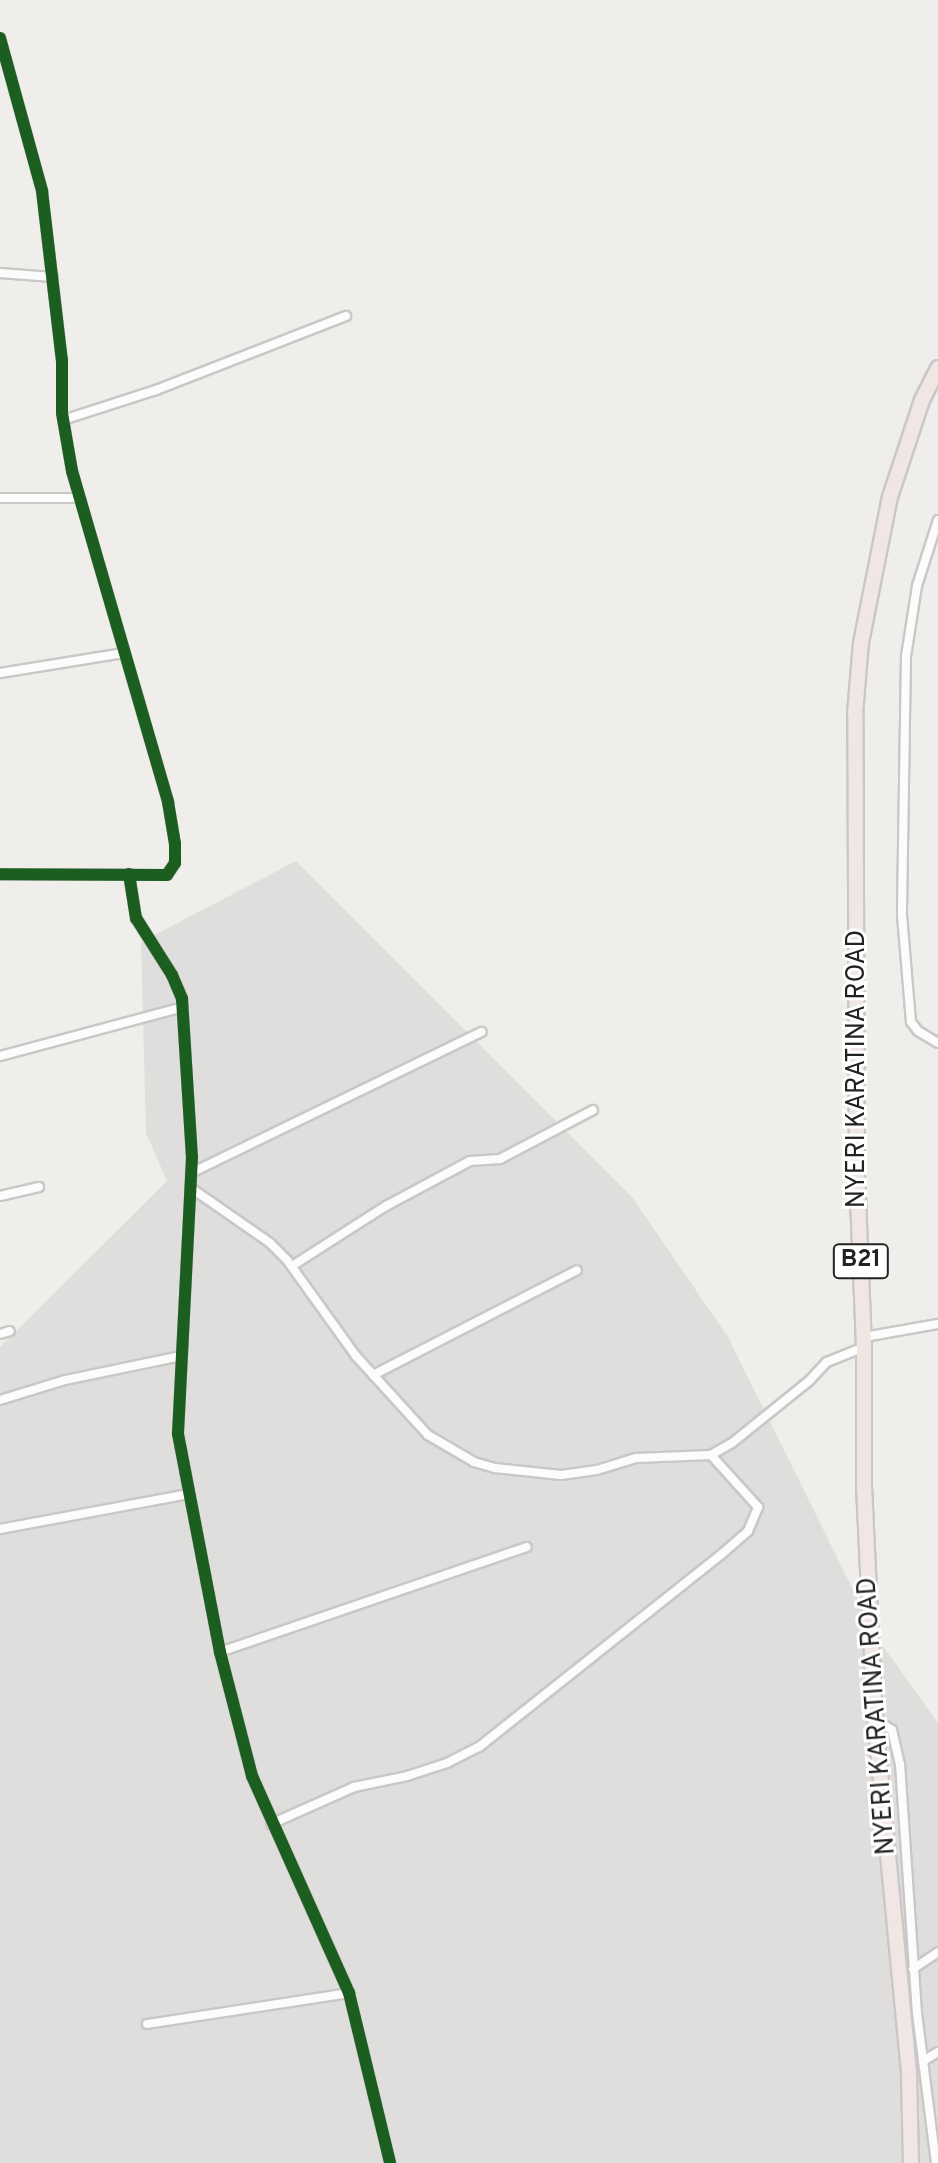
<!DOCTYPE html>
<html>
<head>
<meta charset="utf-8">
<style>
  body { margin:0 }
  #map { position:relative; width:938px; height:2163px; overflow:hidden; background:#f0eeeb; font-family:Overpass,sans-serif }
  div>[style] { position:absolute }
  .residential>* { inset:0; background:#dfdedc }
  .roads { filter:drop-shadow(2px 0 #c9c8c7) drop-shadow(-2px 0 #c9c8c7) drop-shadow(0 2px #c9c8c7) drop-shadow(0 -2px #c9c8c7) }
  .minor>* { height:8px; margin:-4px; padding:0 4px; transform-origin:4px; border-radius:4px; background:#fdfcfc }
  .trunk>* { height:14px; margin:-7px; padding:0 7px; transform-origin:7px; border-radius:7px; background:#f0e6e4 }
  .cycleway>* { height:12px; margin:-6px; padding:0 6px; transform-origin:6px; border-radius:6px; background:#1b5e20 }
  span { translate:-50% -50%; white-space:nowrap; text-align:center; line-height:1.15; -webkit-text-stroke:6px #fff; paint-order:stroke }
  .shield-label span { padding:2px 6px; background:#fff; border:2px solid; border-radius:6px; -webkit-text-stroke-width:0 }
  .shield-label { font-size:24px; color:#222; font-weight:700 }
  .street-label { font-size:26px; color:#222 }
</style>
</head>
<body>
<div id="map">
  <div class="residential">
    <div style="clip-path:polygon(296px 861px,632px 1197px,728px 1337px,877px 1638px,938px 1723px,938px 2163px,0 2163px,0 1347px,167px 1181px,146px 1133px,141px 942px)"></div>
  </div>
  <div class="roads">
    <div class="minor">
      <div style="left:0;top:38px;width:159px;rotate:74.6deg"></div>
      <div style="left:42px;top:191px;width:170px;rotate:83.3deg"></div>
      <div style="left:62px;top:360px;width:53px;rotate:90deg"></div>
      <div style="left:62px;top:413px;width:59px;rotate:80.2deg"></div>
      <div style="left:72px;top:471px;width:345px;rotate:73.8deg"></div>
      <div style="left:168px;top:802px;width:43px;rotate:80.5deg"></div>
      <div style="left:175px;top:844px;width:19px;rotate:90deg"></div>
      <div style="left:175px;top:863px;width:14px;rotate:124deg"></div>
      <div style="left:167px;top:875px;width:167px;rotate:-179.7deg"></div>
      <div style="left:0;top:273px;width:53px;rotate:4.3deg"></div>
      <div style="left:63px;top:420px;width:98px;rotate:-17.9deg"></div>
      <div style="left:156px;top:390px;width:204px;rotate:-21.3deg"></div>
      <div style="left:0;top:498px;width:79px"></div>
      <div style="left:938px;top:520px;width:69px;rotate:107.7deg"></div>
      <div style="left:917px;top:586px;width:71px;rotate:98.9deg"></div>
      <div style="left:906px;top:656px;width:259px;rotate:90.9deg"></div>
      <div style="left:902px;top:915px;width:107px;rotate:85.2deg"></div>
      <div style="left:911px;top:1022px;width:11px;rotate:52deg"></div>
      <div style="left:918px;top:1031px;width:23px;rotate:31deg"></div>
      <div style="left:0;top:673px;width:126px;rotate:-9.2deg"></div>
      <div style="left:129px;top:874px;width:45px;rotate:81deg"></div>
      <div style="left:136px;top:918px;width:67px;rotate:57.7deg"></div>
      <div style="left:172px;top:975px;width:26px;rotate:67deg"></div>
      <div style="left:182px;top:999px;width:158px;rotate:86.4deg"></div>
      <div style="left:192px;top:1157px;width:277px;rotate:92.9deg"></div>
      <div style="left:178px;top:1434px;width:222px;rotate:79.1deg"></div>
      <div style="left:220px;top:1652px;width:128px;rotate:75.5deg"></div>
      <div style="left:252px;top:1776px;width:238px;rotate:65.9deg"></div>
      <div style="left:349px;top:1993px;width:175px;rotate:76.4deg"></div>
      <div style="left:0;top:1056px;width:189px;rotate:-15deg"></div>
      <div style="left:191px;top:1173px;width:323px;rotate:-25.9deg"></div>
      <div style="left:191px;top:1188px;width:96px;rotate:34.8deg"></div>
      <div style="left:270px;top:1243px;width:24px;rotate:45deg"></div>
      <div style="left:287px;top:1260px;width:118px;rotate:54.3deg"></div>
      <div style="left:356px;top:1356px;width:107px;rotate:47.7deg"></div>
      <div style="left:428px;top:1435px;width:53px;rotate:30.4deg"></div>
      <div style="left:474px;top:1462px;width:22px;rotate:16deg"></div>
      <div style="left:495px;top:1468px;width:66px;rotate:6.1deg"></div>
      <div style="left:561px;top:1475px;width:36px;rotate:-8deg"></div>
      <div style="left:597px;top:1470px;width:41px;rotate:-17.1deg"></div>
      <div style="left:636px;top:1458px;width:75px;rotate:-2.3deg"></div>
      <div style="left:711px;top:1455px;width:24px;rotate:-30deg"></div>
      <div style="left:732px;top:1443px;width:99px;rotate:-38.8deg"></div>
      <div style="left:809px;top:1381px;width:26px;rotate:-47deg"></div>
      <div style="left:827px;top:1362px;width:40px;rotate:-22deg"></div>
      <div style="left:0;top:1196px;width:40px;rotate:-13deg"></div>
      <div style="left:292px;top:1266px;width:112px;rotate:-32.6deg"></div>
      <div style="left:386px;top:1206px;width:95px;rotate:-28.2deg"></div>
      <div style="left:470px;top:1161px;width:30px;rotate:-4deg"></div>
      <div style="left:500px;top:1159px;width:105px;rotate:-27.8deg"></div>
      <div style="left:0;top:1334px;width:10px;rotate:-17deg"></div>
      <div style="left:864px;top:1337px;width:75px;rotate:-10deg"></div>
      <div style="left:373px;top:1375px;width:229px;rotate:-27.2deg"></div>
      <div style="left:0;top:1400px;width:68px;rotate:-17.1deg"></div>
      <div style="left:65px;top:1380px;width:118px;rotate:-11.7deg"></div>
      <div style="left:0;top:1529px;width:192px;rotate:-10.5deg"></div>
      <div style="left:220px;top:1652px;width:324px;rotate:-18.9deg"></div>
      <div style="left:875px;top:1719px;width:20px;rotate:33deg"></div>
      <div style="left:892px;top:1730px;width:35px;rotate:77deg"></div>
      <div style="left:900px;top:1764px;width:250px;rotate:86.1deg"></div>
      <div style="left:917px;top:2013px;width:151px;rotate:82.8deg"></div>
      <div style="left:271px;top:1824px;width:91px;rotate:-24deg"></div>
      <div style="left:354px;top:1787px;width:54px;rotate:-11.7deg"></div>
      <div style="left:407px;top:1776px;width:42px;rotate:-18deg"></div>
      <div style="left:447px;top:1763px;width:36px;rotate:-27deg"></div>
      <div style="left:479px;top:1747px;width:312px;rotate:-38.5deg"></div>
      <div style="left:723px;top:1553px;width:33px;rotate:-41deg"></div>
      <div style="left:748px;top:1531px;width:26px;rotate:-67deg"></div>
      <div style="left:758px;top:1507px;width:70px;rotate:-132.1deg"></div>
      <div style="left:913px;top:1969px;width:30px;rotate:-34deg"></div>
      <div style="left:147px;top:2024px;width:204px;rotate:-8.7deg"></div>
      <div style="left:923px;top:2061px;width:17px;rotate:-31deg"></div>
    </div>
    <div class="trunk">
      <div style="left:911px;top:2163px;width:91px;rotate:-91.3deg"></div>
      <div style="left:909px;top:2072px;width:355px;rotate:-95.5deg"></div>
      <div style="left:875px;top:1719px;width:230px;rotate:-92.7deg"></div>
      <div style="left:864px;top:1489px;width:142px;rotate:-90deg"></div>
      <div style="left:864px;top:1347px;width:171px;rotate:-92.3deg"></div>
      <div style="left:857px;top:1176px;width:462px;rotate:-90.2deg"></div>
      <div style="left:855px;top:714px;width:71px;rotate:-85.2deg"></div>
      <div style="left:861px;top:643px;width:149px;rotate:-78.8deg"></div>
      <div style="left:890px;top:497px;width:102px;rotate:-71.7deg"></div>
      <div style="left:922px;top:400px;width:36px;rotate:-63deg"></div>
    </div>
  </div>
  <div class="cycleway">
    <div style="left:0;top:38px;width:159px;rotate:74.6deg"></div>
    <div style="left:42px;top:191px;width:170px;rotate:83.3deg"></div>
    <div style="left:62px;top:360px;width:53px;rotate:90deg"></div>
    <div style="left:62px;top:413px;width:59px;rotate:80.2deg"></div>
    <div style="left:72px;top:471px;width:345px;rotate:73.8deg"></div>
    <div style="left:168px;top:802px;width:43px;rotate:80.5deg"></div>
    <div style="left:175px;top:844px;width:19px;rotate:90deg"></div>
    <div style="left:175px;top:863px;width:14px;rotate:124deg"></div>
    <div style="left:167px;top:875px;width:167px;rotate:-179.7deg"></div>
    <div style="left:129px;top:874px;width:45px;rotate:81deg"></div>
    <div style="left:136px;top:918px;width:67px;rotate:57.7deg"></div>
    <div style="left:172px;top:975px;width:26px;rotate:67deg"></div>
    <div style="left:182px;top:999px;width:158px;rotate:86.4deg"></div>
    <div style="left:192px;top:1157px;width:277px;rotate:92.9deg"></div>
    <div style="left:178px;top:1434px;width:222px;rotate:79.1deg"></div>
    <div style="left:220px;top:1652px;width:128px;rotate:75.5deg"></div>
    <div style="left:252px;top:1776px;width:238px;rotate:65.9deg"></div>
    <div style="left:349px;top:1993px;width:175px;rotate:76.4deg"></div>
  </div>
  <div class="shield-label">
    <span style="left:861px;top:1261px">B21</span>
  </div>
  <div class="street-label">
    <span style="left:858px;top:1069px;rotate:-90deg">NYERI KARATINA ROAD</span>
    <span style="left:878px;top:1716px;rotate:-94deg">NYERI KARATINA ROAD</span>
  </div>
</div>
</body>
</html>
